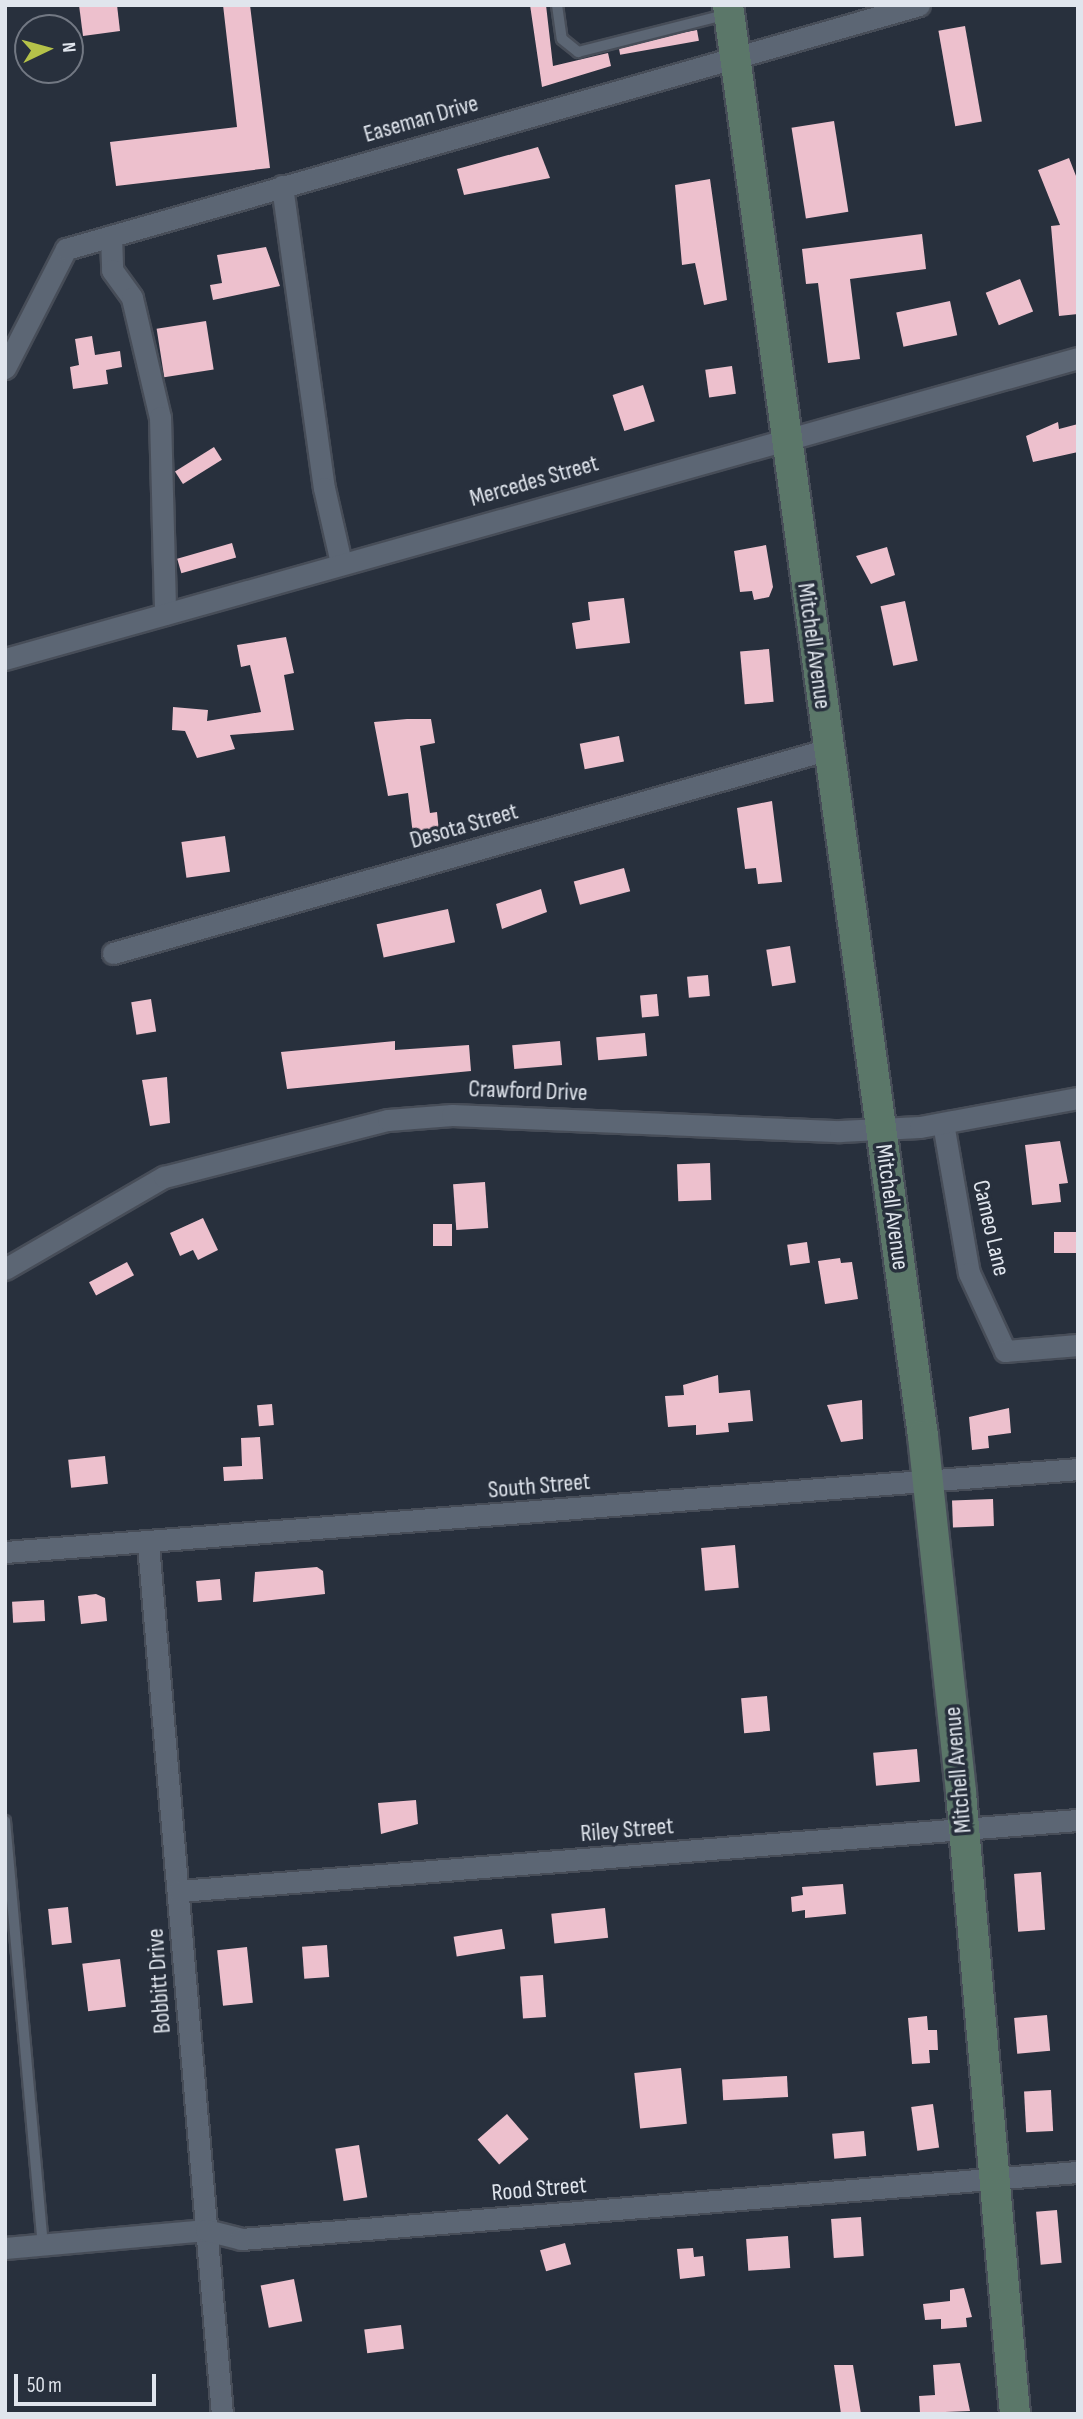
<!DOCTYPE html>
<html>
<head>
<meta charset="utf-8">
<style>
  body { margin:0 }
  #map { position:relative; width:1083px; height:2419px; overflow:hidden; background:#28303d; font-family:"Sofia Sans Condensed",sans-serif }
  div>[style] { position:absolute }
  .building>* { inset:0; background:#edc0cd; transform-origin:0 0 }
  .roads { filter:drop-shadow(2px 0 #474d58) drop-shadow(-2px 0 #474d58) drop-shadow(0 2px #474d58) drop-shadow(0 -2px #474d58) }
  .lane>* { height:10px; margin:-5px; padding:0 5px; transform-origin:5px; border-radius:5px; background:#5c6674 }
  .street>* { height:21px; margin:-10.5px; padding:0 10.5px; transform-origin:10.5px; border-radius:10.5px; background:#5c6674 }
  .secondary>* { height:30px; margin:-15px; padding:0 15px; transform-origin:15px; border-radius:15px; background:#5b7769 }
  span { translate:-50% -50%; white-space:nowrap; text-align:center; line-height:1.15; -webkit-text-stroke:7px #28303d; paint-order:stroke }
  .street-label { font-size:24px; color:#e0e5ed }
  .frame { position:absolute; inset:0; border:7px solid #e0e5ed; pointer-events:none }
  .north { position:absolute; left:14px; top:14px; width:70px; height:70px; box-sizing:border-box; background:#28303d; border:2px solid #727883; border-radius:50%; rotate:85deg; font-size:19px; font-weight:700; line-height:28px; text-align:center; color:#e0e5ed }
  .north::after { content:''; display:block; margin:auto; width:24px; height:32px; background:#b5c249; clip-path:polygon(50% 0,100% 100%,50% 72%,0 100%) }
  .scale { position:absolute; left:14px; top:2374px; width:142px; height:32px; box-sizing:border-box; border:4px solid #e0e5ed; border-top:0; padding-left:9px; font-size:21px; line-height:24px; white-space:nowrap; color:#e0e5ed; -webkit-text-stroke:5px #28303d; paint-order:stroke }
</style>
</head>
<body>
<div id="map">
  <div class="building">
    <div style="clip-path:polygon(79px 5px,117px 5px,120px 31px,83px 36px)"></div>
    <div style="clip-path:polygon(223px 5px,250px 5px,270px 168px,116px 186px,110px 142px,237px 127px)"></div>
    <div style="clip-path:polygon(530px 5px,546px 5px,553px 66px,608px 53px,611px 66px,542px 87px)"></div>
    <div style="left:965px;top:26px;width:97px;height:27px;rotate:80deg"></div>
    <div style="left:697px;top:30px;width:11px;height:80px;rotate:80deg"></div>
    <div style="left:834px;top:121px;width:92px;height:43px;rotate:81deg"></div>
    <div style="clip-path:polygon(538px 147px,550px 178px,464px 195px,457px 169px)"></div>
    <div style="clip-path:polygon(1069px 158px,1078px 181px,1078px 314px,1059px 316px,1051px 226px,1060px 225px,1038px 170px)"></div>
    <div style="clip-path:polygon(710px 179px,727px 300px,704px 305px,695px 263px,682px 265px,675px 185px)"></div>
    <div style="clip-path:polygon(922px 234px,926px 269px,850px 279px,860px 359px,828px 363px,818px 283px,806px 284px,802px 249px)"></div>
    <div style="clip-path:polygon(266px 247px,280px 286px,213px 300px,210px 285px,222px 283px,217px 255px)"></div>
    <div style="left:1020px;top:279px;width:35px;height:37px;rotate:68deg"></div>
    <div style="left:950px;top:301px;width:35px;height:55px;rotate:78deg"></div>
    <div style="left:206px;top:321px;width:49px;height:50px;rotate:81deg"></div>
    <div style="clip-path:polygon(92px 336px,95px 355px,120px 351px,122px 367px,106px 370px,108px 384px,73px 389px,70px 367px,79px 365px,75px 339px)"></div>
    <div style="left:732px;top:366px;width:28px;height:27px;rotate:82deg"></div>
    <div style="left:643px;top:385px;width:38px;height:32px;rotate:72deg"></div>
    <div style="clip-path:polygon(1058px 422px,1059px 429px,1078px 424px,1078px 452px,1033px 462px,1026px 436px)"></div>
    <div style="left:214px;top:447px;width:15px;height:46px;rotate:58deg"></div>
    <div style="left:232px;top:543px;width:15px;height:57px;rotate:74deg"></div>
    <div style="clip-path:polygon(766px 545px,773px 587px,769px 597px,754px 600px,752px 591px,740px 592px,734px 551px)"></div>
    <div style="clip-path:polygon(887px 547px,895px 575px,871px 584px,856px 556px)"></div>
    <div style="clip-path:polygon(624px 598px,630px 643px,576px 649px,572px 623px,590px 620px,588px 602px)"></div>
    <div style="left:905px;top:601px;width:61px;height:25px;rotate:78deg"></div>
    <div style="clip-path:polygon(286px 637px,294px 673px,284px 675px,294px 730px,230px 735px,235px 749px,197px 758px,185px 731px,172px 730px,173px 707px,208px 710px,207px 721px,261px 712px,250px 665px,241px 667px,237px 645px)"></div>
    <div style="left:769px;top:649px;width:53px;height:29px;rotate:85deg"></div>
    <div style="clip-path:polygon(407px 719px,431px 719px,435px 743px,420px 746px,430px 813px,437px 812px,439px 832px,413px 835px,408px 793px,388px 796px,374px 722px)"></div>
    <div style="left:619px;top:736px;width:26px;height:40px;rotate:79deg"></div>
    <div style="clip-path:polygon(772px 801px,782px 882px,758px 884px,756px 868px,745px 869px,737px 808px)"></div>
    <div style="left:225px;top:836px;width:36px;height:44px;rotate:82deg"></div>
    <div style="left:624px;top:868px;width:24px;height:52px;rotate:75deg"></div>
    <div style="clip-path:polygon(541px 889px,547px 912px,502px 929px,496px 904px)"></div>
    <div style="left:448px;top:909px;width:34px;height:73px;rotate:78deg"></div>
    <div style="left:790px;top:946px;width:37px;height:24px;rotate:81deg"></div>
    <div style="left:708px;top:975px;width:21px;height:21px;rotate:85deg"></div>
    <div style="left:657px;top:994px;width:22px;height:17px;rotate:85deg"></div>
    <div style="left:151px;top:999px;width:33px;height:20px;rotate:81deg"></div>
    <div style="left:645px;top:1033px;width:23px;height:49px;rotate:85deg"></div>
    <div style="clip-path:polygon(395px 1041px,395px 1050px,469px 1045px,471px 1071px,287px 1089px,281px 1052px)"></div>
    <div style="left:560px;top:1041px;width:24px;height:48px;rotate:85deg"></div>
    <div style="clip-path:polygon(167px 1077px,170px 1123px,150px 1126px,142px 1080px)"></div>
    <div style="clip-path:polygon(1060px 1141px,1068px 1183px,1059px 1184px,1061px 1202px,1032px 1205px,1025px 1145px)"></div>
    <div style="left:710px;top:1163px;width:37px;height:33px;rotate:88deg"></div>
    <div style="left:485px;top:1182px;width:46px;height:32px;rotate:86deg"></div>
    <div style="clip-path:polygon(203px 1218px,218px 1250px,198px 1260px,193px 1250px,180px 1256px,170px 1233px)"></div>
    <div style="left:452px;top:1224px;width:22px;height:19px;rotate:90deg"></div>
    <div style="left:1078px;top:1232px;width:21px;height:24px;rotate:90deg"></div>
    <div style="left:807px;top:1242px;width:21px;height:20px;rotate:82deg"></div>
    <div style="clip-path:polygon(840px 1258px,841px 1263px,852px 1262px,858px 1299px,825px 1304px,818px 1261px)"></div>
    <div style="left:127px;top:1262px;width:15px;height:43px;rotate:62deg"></div>
    <div style="clip-path:polygon(718px 1375px,719px 1393px,750px 1390px,753px 1421px,728px 1423px,729px 1432px,696px 1435px,696px 1425px,668px 1427px,665px 1396px,684px 1395px,683px 1385px)"></div>
    <div style="clip-path:polygon(862px 1400px,863px 1439px,841px 1442px,827px 1405px)"></div>
    <div style="left:272px;top:1404px;width:21px;height:15px;rotate:85deg"></div>
    <div style="clip-path:polygon(1009px 1408px,1011px 1433px,988px 1436px,989px 1448px,972px 1450px,969px 1417px)"></div>
    <div style="clip-path:polygon(260px 1437px,263px 1479px,224px 1481px,223px 1467px,242px 1466px,241px 1438px)"></div>
    <div style="left:105px;top:1456px;width:28px;height:37px;rotate:84deg"></div>
    <div style="left:993px;top:1499px;width:27px;height:41px;rotate:88deg"></div>
    <div style="left:735px;top:1545px;width:43px;height:34px;rotate:85deg"></div>
    <div style="clip-path:polygon(317px 1567px,323px 1571px,325px 1594px,253px 1602px,255px 1572px)"></div>
    <div style="left:220px;top:1579px;width:21px;height:24px;rotate:85deg"></div>
    <div style="clip-path:polygon(96px 1594px,105px 1598px,107px 1621px,81px 1624px,78px 1596px)"></div>
    <div style="left:44px;top:1600px;width:21px;height:32px;rotate:87deg"></div>
    <div style="left:767px;top:1696px;width:35px;height:26px;rotate:85deg"></div>
    <div style="left:917px;top:1749px;width:33px;height:44px;rotate:85deg"></div>
    <div style="clip-path:polygon(416px 1800px,418px 1824px,381px 1834px,378px 1803px)"></div>
    <div style="left:1041px;top:1872px;width:58px;height:27px;rotate:86deg"></div>
    <div style="clip-path:polygon(843px 1884px,846px 1914px,805px 1918px,805px 1910px,792px 1912px,791px 1897px,803px 1895px,802px 1887px)"></div>
    <div style="left:68px;top:1907px;width:36px;height:20px;rotate:84deg"></div>
    <div style="left:605px;top:1908px;width:30px;height:54px;rotate:84deg"></div>
    <div style="left:502px;top:1929px;width:20px;height:49px;rotate:81deg"></div>
    <div style="left:327px;top:1945px;width:32px;height:25px;rotate:86deg"></div>
    <div style="left:247px;top:1947px;width:56px;height:30px;rotate:84deg"></div>
    <div style="left:120px;top:1959px;width:48px;height:38px;rotate:83deg"></div>
    <div style="left:543px;top:1975px;width:42px;height:23px;rotate:86deg"></div>
    <div style="left:1047px;top:2015px;width:36px;height:33px;rotate:85deg"></div>
    <div style="clip-path:polygon(927px 2016px,928px 2030px,937px 2030px,938px 2050px,929px 2050px,930px 2063px,912px 2064px,908px 2018px)"></div>
    <div style="left:681px;top:2068px;width:56px;height:47px;rotate:84deg"></div>
    <div style="left:787px;top:2076px;width:21px;height:65px;rotate:87deg"></div>
    <div style="left:1051px;top:2090px;width:41px;height:27px;rotate:87deg"></div>
    <div style="left:933px;top:2104px;width:44px;height:22px;rotate:82deg"></div>
    <div style="left:507px;top:2114px;width:33px;height:39px;rotate:49deg"></div>
    <div style="left:864px;top:2131px;width:25px;height:32px;rotate:85deg"></div>
    <div style="left:359px;top:2145px;width:53px;height:24px;rotate:81deg"></div>
    <div style="left:1057px;top:2210px;width:53px;height:21px;rotate:85deg"></div>
    <div style="left:861px;top:2217px;width:39px;height:30px;rotate:86deg"></div>
    <div style="left:788px;top:2236px;width:32px;height:42px;rotate:86deg"></div>
    <div style="left:565px;top:2243px;width:22px;height:26px;rotate:74deg"></div>
    <div style="clip-path:polygon(693px 2248px,694px 2257px,703px 2256px,705px 2276px,680px 2279px,677px 2249px)"></div>
    <div style="left:294px;top:2279px;width:43px;height:34px;rotate:79deg"></div>
    <div style="clip-path:polygon(964px 2288px,972px 2317px,966px 2318px,967px 2327px,941px 2329px,941px 2319px,925px 2320px,923px 2304px,950px 2301px,950px 2290px)"></div>
    <div style="left:401px;top:2325px;width:24px;height:37px;rotate:83deg"></div>
    <div style="clip-path:polygon(960px 2363px,970px 2411px,920px 2413px,919px 2396px,935px 2395px,933px 2365px)"></div>
    <div style="clip-path:polygon(834px 2365px,853px 2365px,861px 2414px,841px 2414px)"></div>
  </div>
  <div class="roads">
    <div class="lane">
      <div style="left:557px;top:5px;width:34px;rotate:82deg"></div>
      <div style="left:562px;top:39px;width:21px;rotate:39deg"></div>
      <div style="left:578px;top:52px;width:155px;rotate:-14.2deg"></div>
      <div style="left:5px;top:1821px;width:426px;rotate:84.9deg"></div>
    </div>
    <div class="street">
      <div style="left:282px;top:186px;width:305px;rotate:82.1deg"></div>
      <div style="left:324px;top:488px;width:77px;rotate:77.2deg"></div>
      <div style="left:111px;top:236px;width:34px;rotate:88deg"></div>
      <div style="left:112px;top:270px;width:34px;rotate:54deg"></div>
      <div style="left:132px;top:298px;width:122px;rotate:76.8deg"></div>
      <div style="left:160px;top:417px;width:197px;rotate:88.5deg"></div>
      <div style="left:5px;top:368px;width:134px;rotate:-62.9deg"></div>
      <div style="left:66px;top:249px;width:887px;rotate:-15.96deg"></div>
      <div style="left:5px;top:659px;width:1114px;rotate:-15.67deg"></div>
      <div style="left:113px;top:953px;width:744px;rotate:-15.9deg"></div>
      <div style="left:943px;top:1123px;width:152px;rotate:80.2deg"></div>
      <div style="left:969px;top:1273px;width:86px;rotate:65.2deg"></div>
      <div style="left:1005px;top:1351px;width:73px;rotate:-4.7deg"></div>
      <div style="left:5px;top:1269px;width:184px;rotate:-30.1deg"></div>
      <div style="left:164px;top:1177px;width:231px;rotate:-14.3deg"></div>
      <div style="left:388px;top:1120px;width:64px;rotate:-4.5deg"></div>
      <div style="left:452px;top:1115px;width:388px;rotate:2.4deg"></div>
      <div style="left:840px;top:1131px;width:80px;rotate:-2.9deg"></div>
      <div style="left:920px;top:1127px;width:161px;rotate:-10.4deg"></div>
      <div style="left:148px;top:1544px;width:873px;rotate:85.14deg"></div>
      <div style="left:5px;top:1552px;width:1076px;rotate:-4.42deg"></div>
      <div style="left:179px;top:1891px;width:902px;rotate:-4.52deg"></div>
      <div style="left:5px;top:2248px;width:202px;rotate:-5.1deg"></div>
      <div style="left:206px;top:2230px;width:36px;rotate:14deg"></div>
      <div style="left:241px;top:2239px;width:840px;rotate:-4.58deg"></div>
    </div>
    <div class="secondary">
      <div style="left:728px;top:5px;width:1444px;rotate:82.24deg"></div>
      <div style="left:923px;top:1436px;width:359px;rotate:83.9deg"></div>
      <div style="left:961px;top:1793px;width:623px;rotate:85.03deg"></div>
    </div>
  </div>
  <div class="street-label">
    <span style="left:421px;top:119px;rotate:-16deg">Easeman Drive</span>
    <span style="left:534px;top:481px;rotate:-16deg">Mercedes Street</span>
    <span style="left:814px;top:646px;rotate:82deg">Mitchell Avenue</span>
    <span style="left:464px;top:826px;rotate:-16deg">Desota Street</span>
    <span style="left:528px;top:1091px;rotate:2deg">Crawford Drive</span>
    <span style="left:892px;top:1207px;rotate:82deg">Mitchell Avenue</span>
    <span style="left:991px;top:1228px;rotate:77deg">Cameo Lane</span>
    <span style="left:539px;top:1486px;rotate:-5deg">South Street</span>
    <span style="left:958px;top:1770px;rotate:-95deg">Mitchell Avenue</span>
    <span style="left:627px;top:1830px;rotate:-5deg">Riley Street</span>
    <span style="left:159px;top:1981px;rotate:-94deg">Bobbitt Drive</span>
    <span style="left:539px;top:2189px;rotate:-5deg">Rood Street</span>
  </div>
  <div class="frame"></div>
  <div class="north">N</div>
  <div class="scale">50 m</div>
</div>
</body>
</html>
